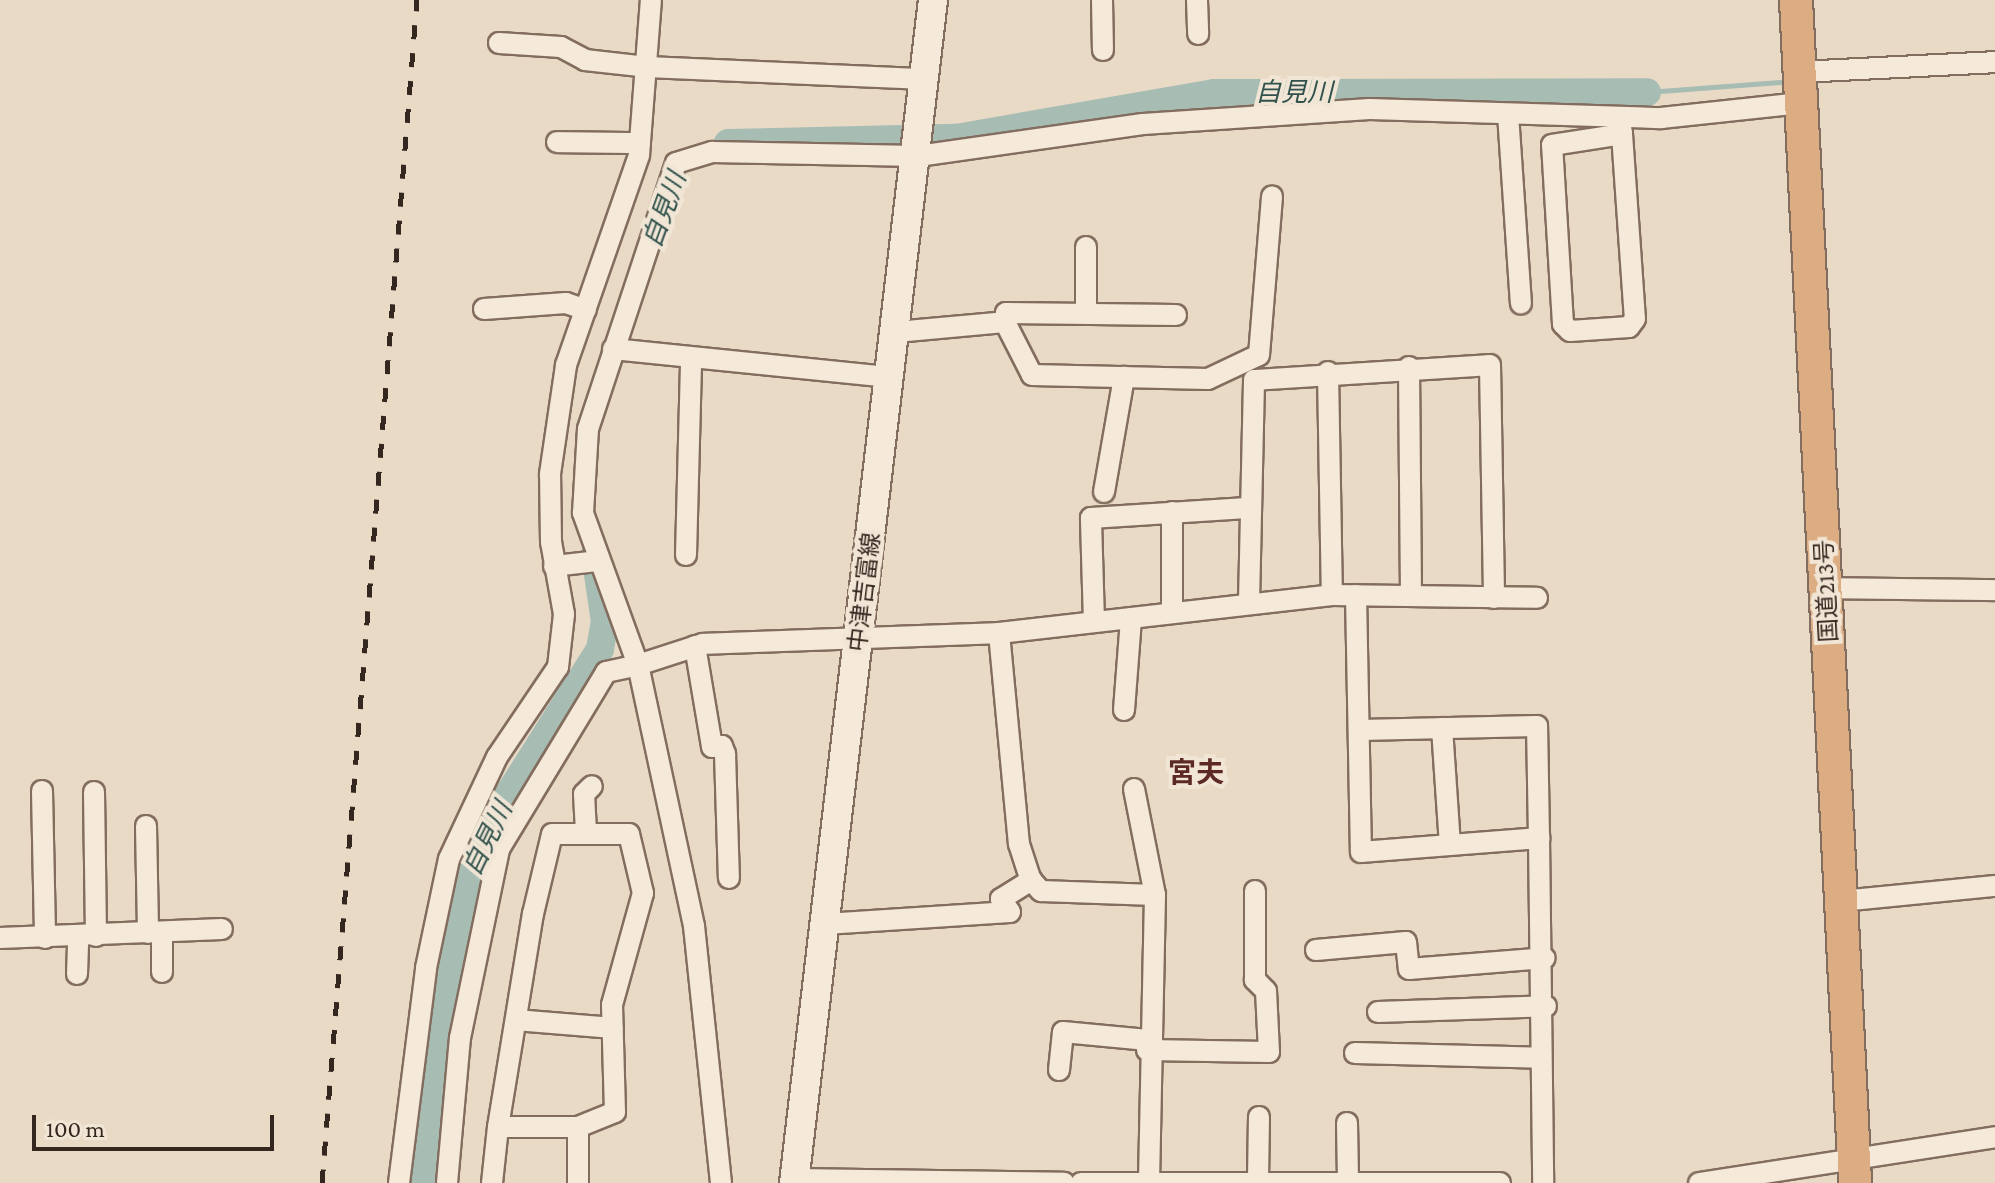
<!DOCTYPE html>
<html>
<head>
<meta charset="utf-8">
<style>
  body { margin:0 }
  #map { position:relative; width:1995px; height:1183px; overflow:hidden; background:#e9dac6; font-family:"Crimson Pro","Noto Sans JP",serif }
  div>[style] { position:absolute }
  .stream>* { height:5px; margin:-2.5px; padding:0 2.5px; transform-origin:2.5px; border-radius:2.5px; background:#a7bdb4 }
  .river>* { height:28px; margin:-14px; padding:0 14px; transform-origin:14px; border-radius:14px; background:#a7bdb4 }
  .roads { filter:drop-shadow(2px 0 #836d5e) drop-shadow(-2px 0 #836d5e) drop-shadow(0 2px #836d5e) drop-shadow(0 -2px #836d5e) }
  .minor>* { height:20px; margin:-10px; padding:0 10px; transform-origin:10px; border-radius:10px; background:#f5e9d9 }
  .secondary>* { height:28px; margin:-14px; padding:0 14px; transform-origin:14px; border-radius:14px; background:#f5e9d9 }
  .trunk>* { height:32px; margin:-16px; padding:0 16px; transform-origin:16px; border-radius:16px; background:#dcac82 }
  .rail>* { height:5px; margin-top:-2.5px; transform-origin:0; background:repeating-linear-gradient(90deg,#342720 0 14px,transparent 0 28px) }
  span { translate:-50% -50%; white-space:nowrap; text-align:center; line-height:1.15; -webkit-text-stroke:8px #f1e6d5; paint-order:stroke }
  .street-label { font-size:24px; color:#342720 }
  .water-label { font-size:26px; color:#31524c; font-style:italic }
  .quarter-label { font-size:28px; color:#5c2924; font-weight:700 }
  .scale { position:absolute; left:32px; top:1115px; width:242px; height:36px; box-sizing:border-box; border:4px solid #342720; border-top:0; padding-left:10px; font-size:24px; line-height:28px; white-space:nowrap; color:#342720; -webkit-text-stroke:6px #f1e6d5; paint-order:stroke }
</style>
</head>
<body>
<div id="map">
  <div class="stream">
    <div style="left:1647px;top:92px;width:134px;rotate:-4.3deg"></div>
  </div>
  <div class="river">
    <div style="left:728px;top:143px;width:228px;rotate:-1.3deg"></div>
    <div style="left:956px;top:138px;width:262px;rotate:-9.9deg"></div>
    <div style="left:1214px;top:93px;width:433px;rotate:-0.1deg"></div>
    <div style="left:421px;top:1183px;width:158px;rotate:-83.8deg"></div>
    <div style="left:438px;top:1026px;width:148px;rotate:-79.1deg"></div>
    <div style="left:466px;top:881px;width:68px;rotate:-66.5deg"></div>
    <div style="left:493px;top:819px;width:201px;rotate:-57.8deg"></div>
    <div style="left:600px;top:649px;width:27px;rotate:-80deg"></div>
    <div style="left:605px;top:622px;width:69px;rotate:-98.4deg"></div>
  </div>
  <div class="roads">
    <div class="minor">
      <div style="left:1102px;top:0;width:50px;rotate:88.9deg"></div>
      <div style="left:1197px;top:0;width:34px;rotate:88deg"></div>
      <div style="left:499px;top:43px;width:62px;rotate:3.7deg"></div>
      <div style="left:561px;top:47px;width:27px;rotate:28deg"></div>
      <div style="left:585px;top:60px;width:62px;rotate:6.4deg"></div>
      <div style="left:647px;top:67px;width:278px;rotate:2.5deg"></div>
      <div style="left:1800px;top:72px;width:195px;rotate:-2.9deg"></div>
      <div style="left:1508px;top:114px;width:190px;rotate:86.1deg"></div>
      <div style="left:1620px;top:118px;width:16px;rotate:83deg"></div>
      <div style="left:1622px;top:134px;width:185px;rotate:86deg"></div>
      <div style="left:1635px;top:319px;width:10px;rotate:127deg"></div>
      <div style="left:1629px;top:327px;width:59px;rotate:176.1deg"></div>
      <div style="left:1570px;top:331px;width:10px;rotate:-135deg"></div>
      <div style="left:1563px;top:324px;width:179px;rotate:-93.5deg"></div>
      <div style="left:1552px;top:145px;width:71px;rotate:-8.9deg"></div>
      <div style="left:557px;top:142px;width:83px;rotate:0.7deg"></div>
      <div style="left:484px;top:309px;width:82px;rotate:-4.2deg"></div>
      <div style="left:566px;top:303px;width:21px;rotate:19deg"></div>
      <div style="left:1086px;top:313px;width:66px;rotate:-90deg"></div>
      <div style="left:1005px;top:322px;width:9px;rotate:-84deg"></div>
      <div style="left:1006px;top:313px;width:170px;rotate:0.7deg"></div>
      <div style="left:896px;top:332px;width:109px;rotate:-5.2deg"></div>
      <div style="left:1005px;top:322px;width:59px;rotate:63deg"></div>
      <div style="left:1032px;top:375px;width:176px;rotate:1.3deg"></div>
      <div style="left:1208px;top:379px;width:56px;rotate:-25.2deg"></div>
      <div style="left:1259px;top:355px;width:159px;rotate:-85.3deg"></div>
      <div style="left:613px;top:349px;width:278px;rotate:5.8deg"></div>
      <div style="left:1409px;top:367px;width:229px;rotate:89.5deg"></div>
      <div style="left:1328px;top:372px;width:223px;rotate:89deg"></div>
      <div style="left:1104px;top:492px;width:117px;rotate:-80.1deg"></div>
      <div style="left:686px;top:555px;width:195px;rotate:-88.5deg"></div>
      <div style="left:554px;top:566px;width:44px;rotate:-6.5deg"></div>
      <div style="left:1825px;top:588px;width:170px;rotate:0.7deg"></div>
      <div style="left:1356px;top:595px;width:257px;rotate:88.9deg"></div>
      <div style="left:1361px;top:852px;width:179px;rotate:-4.5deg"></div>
      <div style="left:1539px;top:838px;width:112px;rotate:-91deg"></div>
      <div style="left:1537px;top:726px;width:178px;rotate:178.7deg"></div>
      <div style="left:1249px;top:602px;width:222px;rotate:-88.7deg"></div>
      <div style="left:1254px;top:380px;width:236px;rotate:-3.6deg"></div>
      <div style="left:1490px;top:365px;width:233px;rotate:89deg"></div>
      <div style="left:1172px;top:613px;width:101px;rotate:-90deg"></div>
      <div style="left:1094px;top:622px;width:104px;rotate:-91.7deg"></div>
      <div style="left:1091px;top:518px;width:156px;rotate:-3.7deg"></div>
      <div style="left:999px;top:633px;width:212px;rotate:84.6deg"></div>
      <div style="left:1019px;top:844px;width:38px;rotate:72deg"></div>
      <div style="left:1031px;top:880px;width:15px;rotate:48deg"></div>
      <div style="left:1041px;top:891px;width:114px;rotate:2deg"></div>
      <div style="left:1155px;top:895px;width:288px;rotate:91.2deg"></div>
      <div style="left:695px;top:646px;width:102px;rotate:80.4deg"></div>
      <div style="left:712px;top:747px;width:10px;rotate:-6deg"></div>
      <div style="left:722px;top:746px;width:9px;rotate:69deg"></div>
      <div style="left:725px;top:754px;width:124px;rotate:88.2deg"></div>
      <div style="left:1124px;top:710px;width:92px;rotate:-85.6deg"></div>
      <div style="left:1442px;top:728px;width:117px;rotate:86.1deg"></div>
      <div style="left:1134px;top:789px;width:108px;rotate:78.8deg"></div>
      <div style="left:42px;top:791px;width:147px;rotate:88.8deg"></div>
      <div style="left:94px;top:792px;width:144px;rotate:89.2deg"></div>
      <div style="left:146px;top:826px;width:107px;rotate:88.9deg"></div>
      <div style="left:586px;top:832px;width:38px;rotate:-93deg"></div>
      <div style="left:584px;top:794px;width:11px;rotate:-45deg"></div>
      <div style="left:1539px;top:838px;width:345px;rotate:89.3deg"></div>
      <div style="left:1841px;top:901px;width:155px;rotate:-5.6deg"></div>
      <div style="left:825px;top:924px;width:185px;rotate:-3.7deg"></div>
      <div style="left:1010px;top:912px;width:16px;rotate:-125deg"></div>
      <div style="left:1001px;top:899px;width:36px;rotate:-32deg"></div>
      <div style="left:162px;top:932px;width:40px;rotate:90deg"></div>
      <div style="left:0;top:938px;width:222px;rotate:-2.3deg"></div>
      <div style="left:1316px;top:950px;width:90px;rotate:-5.1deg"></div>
      <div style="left:1406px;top:942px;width:27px;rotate:84deg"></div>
      <div style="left:1409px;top:969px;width:136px;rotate:-4.6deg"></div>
      <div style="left:77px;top:974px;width:37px;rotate:-88deg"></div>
      <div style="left:1378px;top:1012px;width:168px;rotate:-2deg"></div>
      <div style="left:516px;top:1020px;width:97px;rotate:4.7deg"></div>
      <div style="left:1147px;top:1050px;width:122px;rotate:0.9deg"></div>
      <div style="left:1269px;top:1052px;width:61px;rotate:-92.8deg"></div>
      <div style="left:1266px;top:991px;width:16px;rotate:-135deg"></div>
      <div style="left:1255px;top:980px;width:89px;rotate:-90deg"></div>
      <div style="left:1355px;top:1053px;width:186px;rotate:1.5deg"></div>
      <div style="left:1059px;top:1070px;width:38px;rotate:-84deg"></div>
      <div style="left:1063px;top:1032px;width:85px;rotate:5.4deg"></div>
      <div style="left:1347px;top:1123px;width:56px;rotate:89deg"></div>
      <div style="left:794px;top:1179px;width:270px;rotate:0.8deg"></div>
      <div style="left:1258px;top:1180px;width:63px;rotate:-89.1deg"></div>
      <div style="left:399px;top:1183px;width:217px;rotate:-82.8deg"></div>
      <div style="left:426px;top:968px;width:111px;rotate:-78.1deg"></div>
      <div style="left:449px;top:859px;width:113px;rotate:-64.8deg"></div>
      <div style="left:497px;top:757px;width:109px;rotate:-55.9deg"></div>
      <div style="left:558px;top:667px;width:53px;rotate:-83.5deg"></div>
      <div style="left:564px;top:614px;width:73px;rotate:-100.2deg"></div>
      <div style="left:551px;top:542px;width:68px;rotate:-90.8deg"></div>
      <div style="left:550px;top:474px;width:110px;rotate:-81.6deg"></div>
      <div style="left:566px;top:365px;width:222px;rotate:-70.8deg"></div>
      <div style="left:639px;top:155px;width:155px;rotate:-85.6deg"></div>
      <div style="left:447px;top:1183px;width:146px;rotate:-84.9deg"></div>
      <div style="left:460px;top:1038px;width:193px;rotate:-78.3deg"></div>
      <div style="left:499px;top:849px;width:207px;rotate:-58.8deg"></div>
      <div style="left:606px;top:672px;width:33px;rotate:-12deg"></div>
      <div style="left:638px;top:665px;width:162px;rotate:-109.9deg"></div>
      <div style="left:583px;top:513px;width:84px;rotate:-86.6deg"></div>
      <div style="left:588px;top:429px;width:280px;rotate:-71.7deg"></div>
      <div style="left:676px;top:163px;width:38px;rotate:-17deg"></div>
      <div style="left:712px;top:152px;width:206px;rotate:1.1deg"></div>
      <div style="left:918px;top:156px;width:227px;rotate:-8.1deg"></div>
      <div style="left:1143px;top:124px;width:227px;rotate:-3.8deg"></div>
      <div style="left:1370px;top:109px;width:291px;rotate:1.8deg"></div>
      <div style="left:1661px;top:118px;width:141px;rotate:-6.1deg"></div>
      <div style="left:492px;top:1183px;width:56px;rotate:-83.9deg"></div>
      <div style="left:498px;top:1127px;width:216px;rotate:-80.7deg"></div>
      <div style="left:533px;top:914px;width:82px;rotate:-76.6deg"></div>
      <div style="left:552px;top:834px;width:77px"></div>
      <div style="left:629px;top:834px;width:61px;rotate:76.7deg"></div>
      <div style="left:643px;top:893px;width:116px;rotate:105.5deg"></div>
      <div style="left:612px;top:1005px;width:107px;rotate:88.4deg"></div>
      <div style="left:615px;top:1112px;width:40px;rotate:158deg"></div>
      <div style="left:578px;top:1127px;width:80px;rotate:180deg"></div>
      <div style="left:578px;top:1183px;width:56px;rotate:-90deg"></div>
      <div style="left:721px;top:1183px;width:258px;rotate:-96deg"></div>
      <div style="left:694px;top:926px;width:267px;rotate:-102.1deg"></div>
      <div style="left:638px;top:665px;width:68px;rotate:-17.9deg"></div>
      <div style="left:703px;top:644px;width:296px;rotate:-2.1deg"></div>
      <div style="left:999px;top:633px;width:335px;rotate:-6.5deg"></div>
      <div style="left:1332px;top:595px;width:205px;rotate:0.8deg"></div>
      <div style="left:1081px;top:1183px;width:419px"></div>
      <div style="left:1699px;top:1183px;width:300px;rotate:-8.8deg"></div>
    </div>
    <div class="secondary">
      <div style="left:794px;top:1183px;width:1191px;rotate:-83.3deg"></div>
    </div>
    <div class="trunk">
      <div style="left:1796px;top:0;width:1184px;rotate:87.14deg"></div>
    </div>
  </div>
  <div class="rail">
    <div style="left:322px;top:1183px;width:1187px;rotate:-85.41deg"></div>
  </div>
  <div class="street-label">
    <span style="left:1826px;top:591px;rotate:-93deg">国道213号</span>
    <span style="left:864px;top:592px;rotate:-83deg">中津吉富線</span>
  </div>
  <div class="water-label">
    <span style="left:1294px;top:93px">自見川</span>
    <span style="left:665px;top:210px;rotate:-70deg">自見川</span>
    <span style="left:488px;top:839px;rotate:-64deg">自見川</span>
  </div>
  <div class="quarter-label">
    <span style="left:1196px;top:773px">宮夫</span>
  </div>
  <div class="scale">100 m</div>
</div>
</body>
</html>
